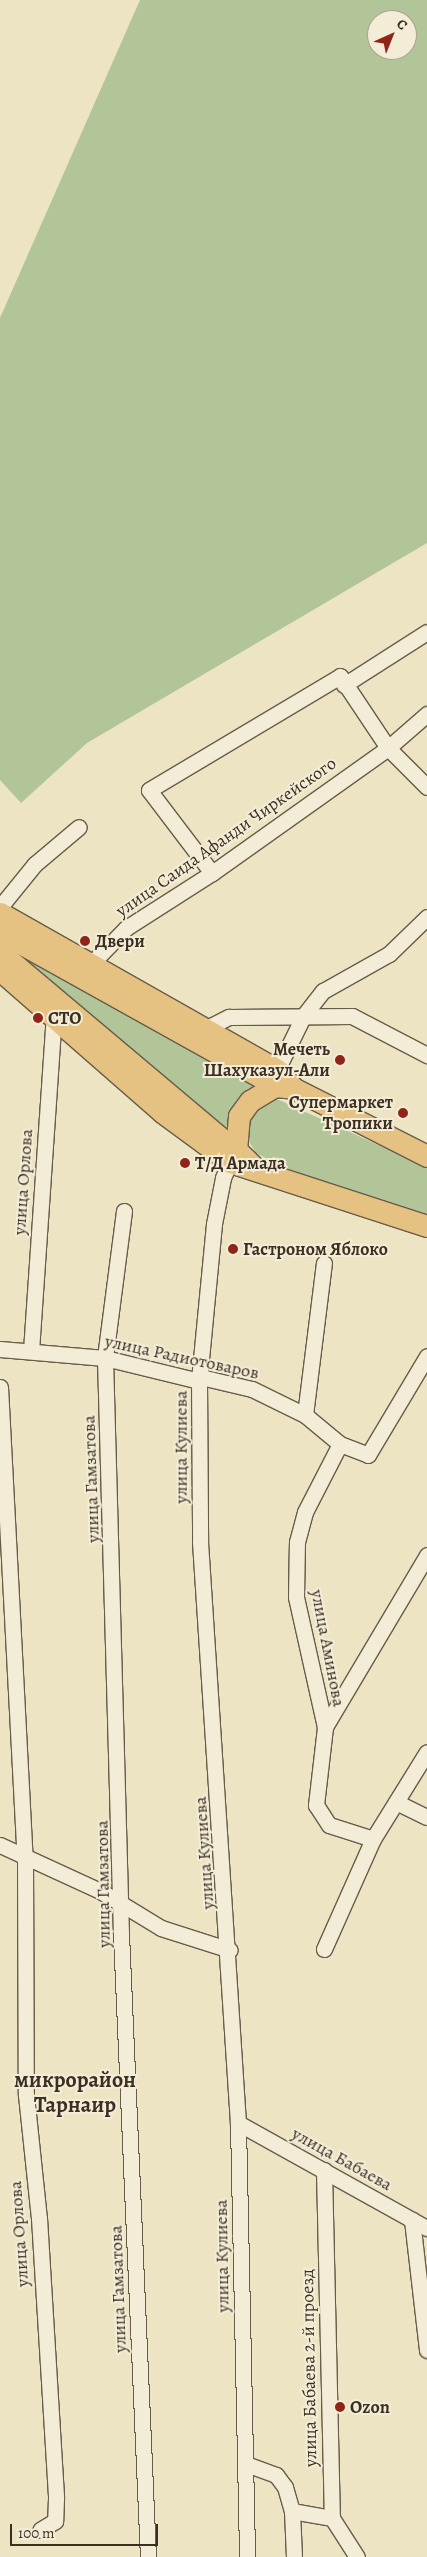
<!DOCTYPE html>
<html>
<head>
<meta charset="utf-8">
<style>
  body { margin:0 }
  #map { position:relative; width:427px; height:2557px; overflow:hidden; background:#ede4c3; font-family:Alegreya,serif }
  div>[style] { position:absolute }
  .green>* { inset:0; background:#b2c599 }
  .roads { filter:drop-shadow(1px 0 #685c4a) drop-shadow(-1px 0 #685c4a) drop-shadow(0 1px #685c4a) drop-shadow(0 -1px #685c4a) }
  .minor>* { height:15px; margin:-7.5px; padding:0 7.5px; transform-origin:7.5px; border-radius:7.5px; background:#f3edd8 }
  .major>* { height:19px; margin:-9.5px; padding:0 9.5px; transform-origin:9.5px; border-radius:9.5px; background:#e6c282 }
  .highway>* { height:21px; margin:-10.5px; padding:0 10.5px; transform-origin:10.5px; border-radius:10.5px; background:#e6c282 }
  .dots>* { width:14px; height:14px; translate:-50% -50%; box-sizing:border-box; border:2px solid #f3edd8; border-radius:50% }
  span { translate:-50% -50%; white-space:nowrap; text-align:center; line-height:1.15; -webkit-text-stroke:4px #f3edd8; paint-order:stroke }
  .street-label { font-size:18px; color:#3c2f21 }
  .poi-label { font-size:18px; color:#3c2f21; font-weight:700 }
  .left { translate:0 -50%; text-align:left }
  .right { translate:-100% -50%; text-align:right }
  .district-label { font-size:22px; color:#3c2f21; font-weight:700 }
  .north { position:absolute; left:367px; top:10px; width:50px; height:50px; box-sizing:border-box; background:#f3edd8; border:1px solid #aaa18f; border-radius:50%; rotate:44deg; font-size:14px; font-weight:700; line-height:20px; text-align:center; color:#3c2f21 }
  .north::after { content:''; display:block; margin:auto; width:18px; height:22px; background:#8f2418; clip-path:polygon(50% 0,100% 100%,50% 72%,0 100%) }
  .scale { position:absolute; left:10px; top:2524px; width:148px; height:22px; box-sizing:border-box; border:2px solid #3c2f21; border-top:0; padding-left:6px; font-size:15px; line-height:18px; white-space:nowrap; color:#3c2f21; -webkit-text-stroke:4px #f3edd8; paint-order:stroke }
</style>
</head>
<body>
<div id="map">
  <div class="green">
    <div style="clip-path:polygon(evenodd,140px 0,427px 0,427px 543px,87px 743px,21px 803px,0 780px,0 318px,140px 0,377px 20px,407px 20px,407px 50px,377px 50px,377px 20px)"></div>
    <div style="clip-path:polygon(0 938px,259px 1086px,230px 1137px,184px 1103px)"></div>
    <div style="clip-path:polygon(277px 1099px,427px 1167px,427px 1217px,294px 1173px,256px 1153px,248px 1140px,250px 1118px,263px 1103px)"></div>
  </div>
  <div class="roads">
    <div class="minor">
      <div style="left:344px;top:685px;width:98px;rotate:-32.6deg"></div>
      <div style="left:212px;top:873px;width:104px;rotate:-127.2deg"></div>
      <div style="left:149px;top:790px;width:222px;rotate:-30.8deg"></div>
      <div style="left:340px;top:676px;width:87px;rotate:56.3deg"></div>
      <div style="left:388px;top:748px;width:55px;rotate:45deg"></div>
      <div style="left:0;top:907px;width:55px;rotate:-50.9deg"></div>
      <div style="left:35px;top:864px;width:57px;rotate:-40.1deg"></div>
      <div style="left:91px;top:964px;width:50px;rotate:-45.8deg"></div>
      <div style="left:126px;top:928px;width:102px;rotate:-32.6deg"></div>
      <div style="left:212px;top:873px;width:216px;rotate:-35.4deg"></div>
      <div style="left:388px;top:748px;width:52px;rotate:-41.1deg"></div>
      <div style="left:205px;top:1029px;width:27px;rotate:-27deg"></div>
      <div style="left:229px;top:1017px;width:123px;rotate:-0.5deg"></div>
      <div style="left:352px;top:1016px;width:85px;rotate:27.5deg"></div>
      <div style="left:277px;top:1070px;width:61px;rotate:-63.9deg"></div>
      <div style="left:304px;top:1015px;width:31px;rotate:-52deg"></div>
      <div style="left:323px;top:991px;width:76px;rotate:-29.3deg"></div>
      <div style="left:389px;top:954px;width:53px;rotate:-44.2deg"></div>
      <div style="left:234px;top:1153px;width:27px;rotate:114deg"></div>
      <div style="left:223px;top:1178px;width:47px;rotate:101.1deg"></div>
      <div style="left:214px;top:1224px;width:158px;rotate:95.5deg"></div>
      <div style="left:199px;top:1381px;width:161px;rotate:89.6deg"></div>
      <div style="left:200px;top:1542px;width:582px;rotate:86.26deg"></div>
      <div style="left:238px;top:2123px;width:434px;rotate:88.8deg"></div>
      <div style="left:124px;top:1211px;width:148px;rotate:97.4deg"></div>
      <div style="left:105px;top:1358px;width:576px;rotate:88.41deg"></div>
      <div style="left:121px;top:1934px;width:624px;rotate:87.52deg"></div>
      <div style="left:0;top:1349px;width:105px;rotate:4.9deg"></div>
      <div style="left:105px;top:1358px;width:97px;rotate:13.7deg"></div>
      <div style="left:199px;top:1381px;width:7px;rotate:-27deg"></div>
      <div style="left:205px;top:1378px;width:48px;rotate:13.2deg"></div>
      <div style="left:252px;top:1389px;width:59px;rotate:26.1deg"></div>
      <div style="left:305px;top:1415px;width:45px;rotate:39.6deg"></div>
      <div style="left:31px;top:1351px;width:337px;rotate:-86.1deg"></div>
      <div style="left:0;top:1387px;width:471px;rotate:87deg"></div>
      <div style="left:25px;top:1857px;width:238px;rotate:89.8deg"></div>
      <div style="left:26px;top:2095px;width:124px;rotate:84deg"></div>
      <div style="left:39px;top:2218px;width:281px;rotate:86.5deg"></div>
      <div style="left:56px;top:2498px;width:23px;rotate:92deg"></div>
      <div style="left:55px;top:2521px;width:17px;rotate:149deg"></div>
      <div style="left:305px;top:1415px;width:153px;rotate:-82.9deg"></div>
      <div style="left:325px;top:1727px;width:200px;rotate:-59.3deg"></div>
      <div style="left:396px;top:1802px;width:34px;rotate:26deg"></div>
      <div style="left:373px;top:1839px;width:46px;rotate:-162.3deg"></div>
      <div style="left:329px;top:1825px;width:24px;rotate:-123deg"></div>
      <div style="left:316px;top:1805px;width:79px;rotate:-83.4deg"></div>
      <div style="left:325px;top:1727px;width:133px;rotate:-102.6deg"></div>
      <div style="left:296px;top:1597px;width:55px;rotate:-89deg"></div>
      <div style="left:297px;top:1542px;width:31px;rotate:-75deg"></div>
      <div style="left:305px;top:1512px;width:76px;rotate:-62.8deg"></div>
      <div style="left:340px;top:1444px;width:30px;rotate:21deg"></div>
      <div style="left:368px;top:1455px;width:115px;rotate:-59.2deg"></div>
      <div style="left:0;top:1845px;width:112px;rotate:24.7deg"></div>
      <div style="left:102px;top:1892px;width:69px;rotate:31.4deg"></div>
      <div style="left:161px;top:1928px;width:72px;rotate:17.7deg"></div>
      <div style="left:324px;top:1949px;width:120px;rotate:-66deg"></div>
      <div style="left:373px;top:1839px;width:102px;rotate:-58.2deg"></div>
      <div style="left:238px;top:2123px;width:216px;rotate:29.1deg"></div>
      <div style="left:324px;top:2170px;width:348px;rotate:88.7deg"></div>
      <div style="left:332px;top:2518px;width:46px;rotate:57.3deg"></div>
      <div style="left:412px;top:2220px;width:131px;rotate:83.4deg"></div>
      <div style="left:246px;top:2464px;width:32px;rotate:20deg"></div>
      <div style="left:276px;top:2475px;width:15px;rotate:53deg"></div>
      <div style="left:285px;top:2487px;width:25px;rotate:74deg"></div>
      <div style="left:292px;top:2511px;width:46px;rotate:87.5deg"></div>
      <div style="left:292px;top:2511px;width:41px;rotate:9.9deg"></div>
    </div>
    <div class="major">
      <div style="left:0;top:933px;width:315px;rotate:29.1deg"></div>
      <div style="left:0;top:951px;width:309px;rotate:40.1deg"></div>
    </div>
    <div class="highway">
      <div style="left:0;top:913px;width:318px;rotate:29.5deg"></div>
      <div style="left:277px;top:1070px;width:24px;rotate:48deg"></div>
      <div style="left:293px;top:1088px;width:150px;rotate:26.9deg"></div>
      <div style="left:0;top:970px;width:215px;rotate:41.2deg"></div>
      <div style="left:162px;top:1112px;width:84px;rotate:36.3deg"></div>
      <div style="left:230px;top:1162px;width:207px;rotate:18deg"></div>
      <div style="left:256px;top:1169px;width:28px;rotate:-136deg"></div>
      <div style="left:236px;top:1150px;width:34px;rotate:-85deg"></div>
      <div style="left:239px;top:1116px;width:19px;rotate:-54deg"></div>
      <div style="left:250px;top:1101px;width:29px;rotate:-31deg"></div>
      <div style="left:275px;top:1086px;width:18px;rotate:6deg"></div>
    </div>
  </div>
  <div class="dots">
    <div style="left:85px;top:941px;background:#8f2418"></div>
    <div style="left:38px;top:1018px;background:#8f2418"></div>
    <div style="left:340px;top:1060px;background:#8f2418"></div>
    <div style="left:403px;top:1113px;background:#8f2418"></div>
    <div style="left:185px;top:1163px;background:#8f2418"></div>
    <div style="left:233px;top:1249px;background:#8f2418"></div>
    <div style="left:340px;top:2407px;background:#8f2418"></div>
  </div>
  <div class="street-label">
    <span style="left:226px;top:837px;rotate:-35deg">улица Саида Афанди Чиркейского</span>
    <span style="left:23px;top:1182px;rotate:-86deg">улица Орлова</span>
    <span style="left:182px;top:1357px;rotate:12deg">улица Радиотоваров</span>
    <span style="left:181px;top:1447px;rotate:-90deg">улица Кулиева</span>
    <span style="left:91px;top:1479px;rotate:-92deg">улица Гамзатова</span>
    <span style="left:328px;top:1648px;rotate:79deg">улица Аминова</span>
    <span style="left:204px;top:1853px;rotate:-94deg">улица Кулиева</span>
    <span style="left:103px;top:1884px;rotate:-91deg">улица Гамзатова</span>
    <span style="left:342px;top:2159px;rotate:29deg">улица Бабаева</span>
    <span style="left:19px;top:2234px;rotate:-94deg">улица Орлова</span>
    <span style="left:222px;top:2256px;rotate:-91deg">улица Кулиева</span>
    <span style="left:118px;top:2289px;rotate:-92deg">улица Гамзатова</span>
    <span style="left:309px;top:2368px;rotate:-91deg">улица Бабаева 2-й проезд</span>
  </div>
  <div class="poi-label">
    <span class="left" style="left:95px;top:941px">Двери</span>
    <span class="left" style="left:48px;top:1018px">СТО</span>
    <span class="right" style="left:330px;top:1060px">Мечеть<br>Шахуказул-Али</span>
    <span class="right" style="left:393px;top:1113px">Супермаркет<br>Тропики</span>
    <span class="left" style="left:195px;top:1163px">Т/Д Армада</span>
    <span class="left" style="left:243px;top:1249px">Гастроном Яблоко</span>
    <span class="left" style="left:350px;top:2407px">Ozon</span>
  </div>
  <div class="district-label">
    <span style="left:75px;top:2093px">микрорайон<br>Тарнаир</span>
  </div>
  <div class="north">С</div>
  <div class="scale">100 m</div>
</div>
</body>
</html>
